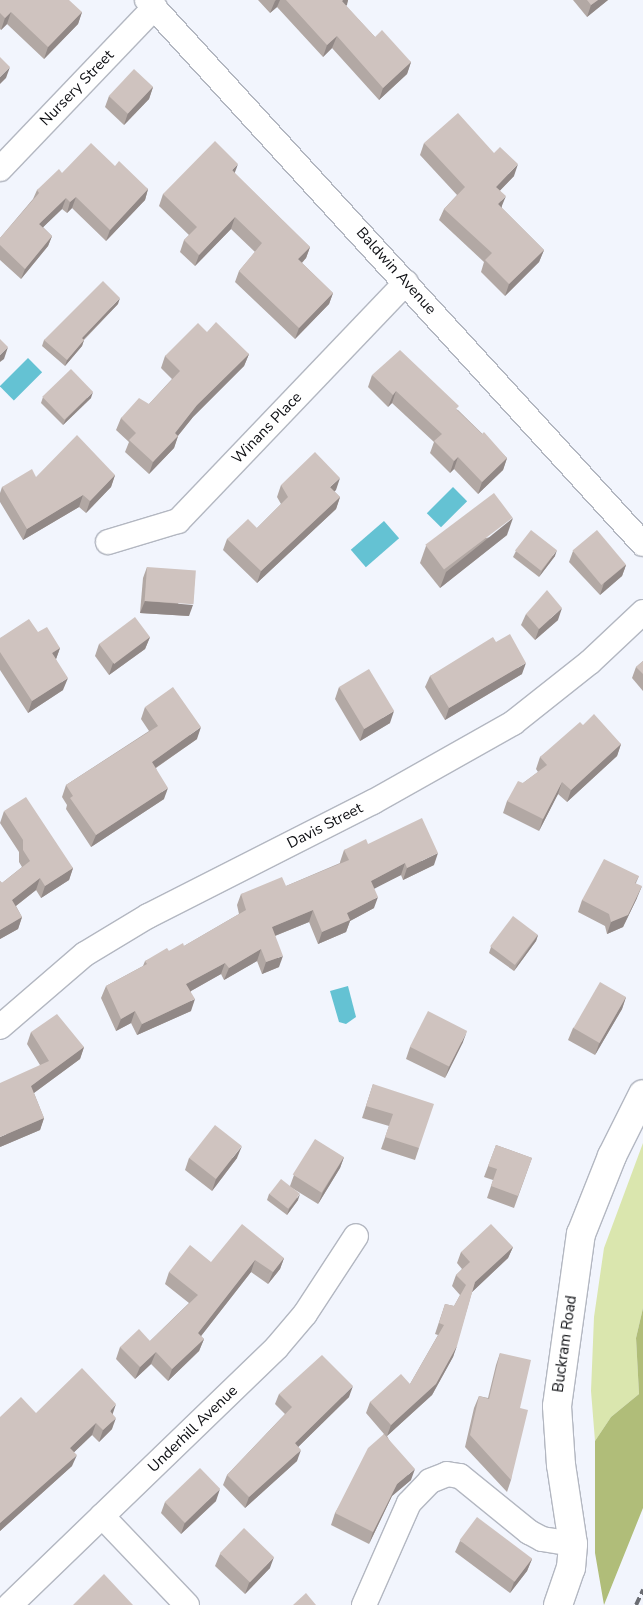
<!DOCTYPE html>
<html>
<head>
<meta charset="utf-8">
<style>
  body { margin:0 }
  #map { position:relative; width:643px; height:1605px; overflow:hidden; background:#f2f5fd; font-family:"Nunito Sans",sans-serif }
  div>[style] { position:absolute }
  .green>* { inset:0; background:#dae6ae }
  .forest>* { inset:0; background:#b0bd79 }
  .water>* { inset:0; background:#64c2d3; transform-origin:0 0 }
  .roads { filter:drop-shadow(1px 0 #b3b7c1) drop-shadow(-1px 0 #b3b7c1) drop-shadow(0 1px #b3b7c1) drop-shadow(0 -1px #b3b7c1) }
  .street>* { height:24px; margin:-12px; padding:0 12px; transform-origin:12px; border-radius:12px; background:#fff }
  .secondary>* { height:28px; margin:-14px; padding:0 14px; transform-origin:14px; border-radius:14px; background:#fff }
  .rail>* { height:4px; margin-top:-2px; transform-origin:0; background:repeating-linear-gradient(90deg,#6a6c72 0 8px,transparent 0 12px) }
  .wall>* { inset:0; background:#b2a8a4 }
  .shaded-wall>* { inset:0; background:#918886 }
  .building>* { inset:0; background:#cfc3bf; transform-origin:0 0 }
  span { translate:-50% -50%; white-space:nowrap; text-align:center; line-height:1.15; -webkit-text-stroke:4px #fff; paint-order:stroke }
  .street-label { font-size:15px; color:#0b0c10 }
</style>
</head>
<body>
<div id="map">
  <div class="green">
    <div style="clip-path:polygon(643px 1143px,643px 1308px,636px 1338px,639px 1394px,611px 1417px,595px 1441px,591px 1391px,594px 1317px,604px 1248px)"></div>
  </div>
  <div class="forest">
    <div style="clip-path:polygon(643px 1308px,643px 1508px,604px 1605px,595px 1553px,595px 1441px,611px 1417px,639px 1394px,636px 1338px)"></div>
  </div>
  <div class="water">
    <div style="left:28px;top:358px;width:20px;height:40px;rotate:45deg"></div>
    <div style="left:453px;top:487px;width:20px;height:37px;rotate:45deg"></div>
    <div style="left:384px;top:521px;width:23px;height:44px;rotate:49deg"></div>
    <div style="clip-path:polygon(348px 986px,356px 1017px,346px 1024px,339px 1022px,330px 991px)"></div>
  </div>
  <div class="roads">
    <div class="street">
      <div style="left:147px;top:0;width:736px;rotate:47.64deg"></div>
      <div style="left:0;top:169px;width:224px;rotate:-46.3deg"></div>
      <div style="left:108px;top:542px;width:73px;rotate:-16.7deg"></div>
      <div style="left:178px;top:521px;width:330px;rotate:-46.3deg"></div>
      <div style="left:0;top:1027px;width:112px;rotate:-40.7deg"></div>
      <div style="left:85px;top:954px;width:74px;rotate:-31.1deg"></div>
      <div style="left:148px;top:916px;width:252px;rotate:-26.9deg"></div>
      <div style="left:373px;top:802px;width:161px;rotate:-29.4deg"></div>
      <div style="left:513px;top:723px;width:98px;rotate:-38.4deg"></div>
      <div style="left:590px;top:662px;width:73px;rotate:-43.3deg"></div>
      <div style="left:102px;top:1516px;width:123px;rotate:46.3deg"></div>
      <div style="left:10px;top:1605px;width:371px;rotate:-44deg"></div>
      <div style="left:277px;top:1347px;width:43px;rotate:-49.7deg"></div>
      <div style="left:305px;top:1314px;width:93px;rotate:-56.8deg"></div>
      <div style="left:364px;top:1605px;width:111px;rotate:-66.2deg"></div>
      <div style="left:409px;top:1503px;width:30px;rotate:-46deg"></div>
      <div style="left:430px;top:1481px;width:18px;rotate:-22deg"></div>
      <div style="left:447px;top:1474px;width:13px;rotate:9deg"></div>
      <div style="left:460px;top:1476px;width:89px;rotate:39.1deg"></div>
      <div style="left:529px;top:1532px;width:15px;rotate:28deg"></div>
      <div style="left:542px;top:1539px;width:31px;rotate:9deg"></div>
    </div>
    <div class="secondary">
      <div style="left:558px;top:1605px;width:39px;rotate:-71deg"></div>
      <div style="left:571px;top:1568px;width:24px;rotate:-85deg"></div>
      <div style="left:573px;top:1544px;width:80px;rotate:-98.6deg"></div>
      <div style="left:561px;top:1465px;width:59px;rotate:-93.9deg"></div>
      <div style="left:557px;top:1406px;width:174px;rotate:-82.1deg"></div>
      <div style="left:581px;top:1234px;width:84px;rotate:-68.3deg"></div>
      <div style="left:612px;top:1156px;width:69px;rotate:-63.4deg"></div>
    </div>
  </div>
  <div class="rail">
    <div style="left:636px;top:1605px;width:17px;rotate:-65deg"></div>
  </div>
  <div class="wall">
    <div style="clip-path:polygon(0 0,82px 12px,78px 24px,44px 59px,7px 24px,1px 30px,0 29px)"></div>
    <div style="clip-path:polygon(258px 0,348px 0,346px 6px,375px 37px,411px 62px,407px 74px,379px 100px,332px 48px,323px 57px,277px 7px,270px 13px)"></div>
    <div style="clip-path:polygon(573px 0,608px 0,587px 17px)"></div>
    <div style="clip-path:polygon(153px 87px,149px 99px,124px 125px,105px 107px,109px 96px)"></div>
    <div style="clip-path:polygon(424px 143px,514px 176px,500px 190px,502px 208px,544px 250px,539px 262px,505px 296px,481px 272px,484px 262px,439px 220px,444px 209px,457px 195px,420px 155px)"></div>
    <div style="clip-path:polygon(115px 166px,148px 189px,145px 200px,106px 241px,72px 208px,67px 213px,62px 209px,43px 227px,52px 236px,48px 246px,21px 279px,0 260px,0 238px,33px 199px,37px 190px,62px 173px)"></div>
    <div style="clip-path:polygon(234px 173px,310px 247px,306px 258px,302px 263px,333px 293px,329px 304px,295px 339px,235px 282px,239px 271px,255px 252px,231px 229px,195px 266px,180px 252px,184px 240px,189px 235px,159px 206px,163px 194px)"></div>
    <div style="clip-path:polygon(118px 304px,84px 340px,82px 346px,65px 366px,42px 346px,44px 340px)"></div>
    <div style="clip-path:polygon(207px 332px,249px 354px,244px 366px,193px 417px,178px 436px,174px 448px,149px 474px,125px 452px,129px 442px,116px 430px,121px 418px,149px 404px,172px 379px,161px 368px,165px 356px)"></div>
    <div style="clip-path:polygon(372px 375px,458px 410px,507px 458px,503px 470px,478px 494px,454px 469px,450px 473px,430px 453px,434px 442px,392px 403px,388px 407px,368px 387px)"></div>
    <div style="clip-path:polygon(43px 397px,91px 398px,63px 425px,41px 403px)"></div>
    <div style="clip-path:polygon(115px 475px,111px 487px,86px 513px,79px 507px,23px 540px,0 502px,0 493px,2px 487px,36px 477px)"></div>
    <div style="clip-path:polygon(281px 485px,336px 490px,334px 491px,340px 497px,336px 509px,257px 583px,223px 550px,227px 539px,257px 528px,281px 504px,277px 497px)"></div>
    <div style="clip-path:polygon(507px 535px,440px 588px,420px 563px,426px 546px)"></div>
    <div style="clip-path:polygon(516px 551px,555px 556px,539px 577px,513px 557px)"></div>
    <div style="clip-path:polygon(573px 551px,626px 565px,622px 576px,600px 595px,569px 562px)"></div>
    <div style="clip-path:polygon(147px 567px,189px 616px,140px 613px,143px 578px)"></div>
    <div style="clip-path:polygon(526px 614px,558px 620px,535px 640px,521px 625px)"></div>
    <div style="clip-path:polygon(38px 632px,60px 648px,56px 659px,63px 690px,28px 713px,0 670px,0 638px)"></div>
    <div style="clip-path:polygon(150px 637px,145px 649px,109px 675px,95px 656px,99px 644px)"></div>
    <div style="clip-path:polygon(496px 642px,522px 674px,445px 720px,425px 687px,430px 676px)"></div>
    <div style="clip-path:polygon(643px 661px,643px 691px,632px 678px,636px 667px)"></div>
    <div style="clip-path:polygon(339px 687px,390px 723px,360px 741px,335px 699px)"></div>
    <div style="clip-path:polygon(145px 707px,197px 739px,156px 768px,164px 799px,91px 847px,66px 809px,67px 805px,62px 797px,66px 785px,149px 731px,141px 719px)"></div>
    <div style="clip-path:polygon(583px 725px,621px 744px,617px 756px,567px 802px,558px 794px,539px 831px,503px 813px,507px 801px,523px 783px,538px 772px,536px 769px,540px 757px)"></div>
    <div style="clip-path:polygon(4px 811px,73px 868px,69px 880px,41px 898px,36px 890px,16px 906px,22px 917px,18px 929px,0 939px,0 881px,2px 883px,22px 867px,19px 862px,19px 852px,0 823px)"></div>
    <div style="clip-path:polygon(368px 844px,434px 865px,403px 880px,401px 875px,374px 888px,374px 908px,350px 921px,346px 932px,318px 944px,309px 922px,275px 936px,279px 967px,262px 974px,257px 961px,224px 980px,221px 974px,191px 991px,191px 1011px,137px 1035px,131px 1023px,116px 1031px,101px 998px,106px 986px,143px 966px,145px 961px,169px 951px,184px 946px,239px 914px,237px 905px,241px 894px,286px 886px,340px 863px,340px 862px,344px 850px)"></div>
    <div style="clip-path:polygon(639px 876px,636px 883px,637px 898px,623px 927px,607px 934px,605px 926px,578px 912px,582px 900px)"></div>
    <div style="clip-path:polygon(538px 935px,536px 941px,514px 971px,489px 953px,491px 947px)"></div>
    <div style="clip-path:polygon(626px 997px,622px 1009px,595px 1055px,568px 1040px,573px 1028px)"></div>
    <div style="clip-path:polygon(31px 1032px,84px 1047px,80px 1059px,34px 1093px,44px 1118px,40px 1130px,0 1147px,40px 1065px,27px 1044px)"></div>
    <div style="clip-path:polygon(463px 1042px,445px 1078px,406px 1059px,410px 1047px)"></div>
    <div style="clip-path:polygon(373px 1084px,419px 1148px,415px 1160px,381px 1149px,389px 1126px,362px 1118px)"></div>
    <div style="clip-path:polygon(496px 1145px,532px 1158px,514px 1208px,487px 1198px,493px 1180px,484px 1177px)"></div>
    <div style="clip-path:polygon(344px 1157px,340px 1168px,318px 1204px,292px 1188px,298px 1200px,287px 1215px,267px 1200px,269px 1194px,290px 1186px,294px 1175px)"></div>
    <div style="clip-path:polygon(189px 1158px,237px 1158px,212px 1191px,185px 1170px)"></div>
    <div style="clip-path:polygon(513px 1247px,508px 1258px,472px 1292px,453px 1357px,432px 1395px,387px 1436px,411px 1480px,392px 1496px,369px 1544px,331px 1525px,335px 1513px,384px 1434px,366px 1413px,370px 1402px,410px 1384px,438px 1335px,435px 1334px,445px 1304px,454px 1306px,460px 1295px,452px 1286px,456px 1275px,462px 1269px,457px 1263px,461px 1252px)"></div>
    <div style="clip-path:polygon(284px 1258px,280px 1269px,268px 1284px,251px 1272px,201px 1336px,204px 1339px,199px 1351px,168px 1381px,151px 1364px,135px 1379px,116px 1359px,120px 1347px,150px 1341px,189px 1303px,165px 1284px,169px 1272px,211px 1262px)"></div>
    <div style="clip-path:polygon(500px 1353px,520px 1408px,511px 1480px,507px 1492px,465px 1447px,474px 1408px,479px 1396px,488px 1398px,496px 1365px)"></div>
    <div style="clip-path:polygon(279px 1394px,349px 1397px,298px 1447px,297px 1461px,245px 1508px,223px 1485px,227px 1475px,285px 1414px,275px 1404px)"></div>
    <div style="clip-path:polygon(36px 1413px,113px 1414px,112px 1429px,99px 1442px,92px 1435px,74px 1452px,72px 1466px,0 1531px,0 1417px)"></div>
    <div style="clip-path:polygon(216px 1501px,181px 1534px,161px 1513px,165px 1502px)"></div>
    <div style="clip-path:polygon(460px 1541px,532px 1559px,527px 1571px,510px 1593px,455px 1552px)"></div>
    <div style="clip-path:polygon(220px 1554px,270px 1568px,245px 1594px,215px 1566px)"></div>
  </div>
  <div class="shaded-wall">
    <div style="clip-path:polygon(276px 0,280px 0,277px 7px,270px 13px,275px 1px)"></div>
    <div style="clip-path:polygon(343px 0,348px 0,347px 5px,337px 13px,342px 1px)"></div>
    <div style="clip-path:polygon(598px 0,608px 0,587px 17px,591px 5px)"></div>
    <div style="clip-path:polygon(11px 12px,7px 24px,1px 30px,5px 18px)"></div>
    <div style="clip-path:polygon(82px 12px,78px 24px,44px 59px,48px 47px)"></div>
    <div style="clip-path:polygon(337px 36px,332px 48px,323px 57px,327px 45px)"></div>
    <div style="clip-path:polygon(411px 62px,407px 74px,379px 100px,383px 88px)"></div>
    <div style="clip-path:polygon(10px 67px,6px 78px,0 84px,0 77px)"></div>
    <div style="clip-path:polygon(153px 87px,149px 99px,124px 125px,128px 113px)"></div>
    <div style="clip-path:polygon(238px 164px,234px 175px,232px 170px)"></div>
    <div style="clip-path:polygon(518px 164px,514px 176px,492px 199px,496px 187px)"></div>
    <div style="clip-path:polygon(148px 189px,145px 200px,106px 241px,110px 230px)"></div>
    <div style="clip-path:polygon(506px 196px,501px 208px,498px 204px)"></div>
    <div style="clip-path:polygon(76px 197px,72px 208px,67px 213px,70px 202px)"></div>
    <div style="clip-path:polygon(66px 198px,62px 209px,35px 235px,39px 224px)"></div>
    <div style="clip-path:polygon(235px 217px,231px 229px,195px 266px,199px 255px)"></div>
    <div style="clip-path:polygon(52px 236px,48px 246px,21px 279px,25px 269px)"></div>
    <div style="clip-path:polygon(310px 247px,306px 258px,294px 271px,298px 259px)"></div>
    <div style="clip-path:polygon(544px 250px,539px 262px,505px 296px,509px 284px)"></div>
    <div style="clip-path:polygon(333px 293px,329px 304px,295px 339px,299px 328px)"></div>
    <div style="clip-path:polygon(120px 298px,118px 304px,79px 344px,82px 338px)"></div>
    <div style="clip-path:polygon(84px 340px,82px 346px,65px 366px,67px 360px)"></div>
    <div style="clip-path:polygon(8px 347px,4px 359px,0 362px,0 355px)"></div>
    <div style="clip-path:polygon(249px 354px,244px 366px,193px 417px,176px 438px,178px 436px,174px 448px,149px 474px,153px 462px,175px 433px,197px 405px)"></div>
    <div style="clip-path:polygon(396px 391px,392px 403px,388px 407px,393px 395px)"></div>
    <div style="clip-path:polygon(93px 392px,91px 398px,63px 425px,66px 419px)"></div>
    <div style="clip-path:polygon(458px 457px,454px 469px,450px 473px,454px 461px)"></div>
    <div style="clip-path:polygon(507px 458px,503px 470px,478px 494px,482px 482px)"></div>
    <div style="clip-path:polygon(115px 475px,111px 487px,86px 513px,90px 501px)"></div>
    <div style="clip-path:polygon(340px 478px,336px 490px,326px 499px,330px 487px)"></div>
    <div style="clip-path:polygon(83px 495px,79px 507px,23px 540px,27px 529px)"></div>
    <div style="clip-path:polygon(340px 497px,336px 509px,257px 583px,261px 571px)"></div>
    <div style="clip-path:polygon(513px 518px,507px 535px,440px 588px,446px 572px)"></div>
    <div style="clip-path:polygon(557px 550px,555px 556px,539px 577px,542px 571px)"></div>
    <div style="clip-path:polygon(626px 565px,622px 576px,600px 595px,604px 583px)"></div>
    <div style="clip-path:polygon(145px 601px,193px 605px,189px 616px,140px 613px)"></div>
    <div style="clip-path:polygon(562px 608px,558px 620px,535px 640px,539px 629px)"></div>
    <div style="clip-path:polygon(150px 637px,145px 649px,109px 675px,113px 663px)"></div>
    <div style="clip-path:polygon(60px 648px,56px 659px,52px 653px)"></div>
    <div style="clip-path:polygon(526px 663px,522px 674px,445px 720px,449px 708px)"></div>
    <div style="clip-path:polygon(68px 678px,63px 690px,28px 713px,32px 701px)"></div>
    <div style="clip-path:polygon(394px 711px,390px 723px,360px 741px,364px 729px)"></div>
    <div style="clip-path:polygon(201px 727px,197px 739px,148px 773px,152px 762px)"></div>
    <div style="clip-path:polygon(621px 744px,617px 756px,567px 802px,571px 790px)"></div>
    <div style="clip-path:polygon(562px 782px,558px 794px,539px 831px,543px 819px)"></div>
    <div style="clip-path:polygon(168px 788px,164px 799px,91px 847px,96px 835px)"></div>
    <div style="clip-path:polygon(438px 853px,434px 865px,403px 880px,407px 868px)"></div>
    <div style="clip-path:polygon(405px 863px,401px 875px,366px 893px,371px 881px)"></div>
    <div style="clip-path:polygon(73px 868px,69px 880px,41px 898px,45px 886px)"></div>
    <div style="clip-path:polygon(40px 878px,36px 890px,8px 912px,12px 900px)"></div>
    <div style="clip-path:polygon(642px 886px,637px 898px,623px 927px,607px 934px,611px 922px)"></div>
    <div style="clip-path:polygon(378px 897px,374px 908px,350px 921px,346px 932px,318px 944px,322px 932px,347px 913px)"></div>
    <div style="clip-path:polygon(313px 910px,309px 922px,267px 939px,272px 927px)"></div>
    <div style="clip-path:polygon(22px 917px,18px 929px,0 939px,0 930px)"></div>
    <div style="clip-path:polygon(538px 935px,536px 941px,514px 971px,517px 965px)"></div>
    <div style="clip-path:polygon(261px 949px,257px 961px,224px 980px,229px 968px)"></div>
    <div style="clip-path:polygon(283px 956px,279px 967px,262px 974px,266px 962px)"></div>
    <div style="clip-path:polygon(225px 963px,221px 974px,182px 996px,186px 984px)"></div>
    <div style="clip-path:polygon(626px 997px,622px 1009px,595px 1055px,599px 1044px)"></div>
    <div style="clip-path:polygon(195px 999px,191px 1011px,137px 1035px,142px 1024px)"></div>
    <div style="clip-path:polygon(135px 1011px,131px 1023px,116px 1031px,121px 1019px)"></div>
    <div style="clip-path:polygon(467px 1031px,463px 1042px,445px 1078px,449px 1067px)"></div>
    <div style="clip-path:polygon(84px 1047px,80px 1059px,27px 1098px,31px 1086px)"></div>
    <div style="clip-path:polygon(44px 1118px,40px 1130px,0 1147px,0 1137px)"></div>
    <div style="clip-path:polygon(242px 1146px,237px 1158px,212px 1191px,216px 1179px)"></div>
    <div style="clip-path:polygon(344px 1157px,340px 1168px,318px 1204px,323px 1192px)"></div>
    <div style="clip-path:polygon(300px 1194px,298px 1200px,287px 1215px,289px 1209px)"></div>
    <div style="clip-path:polygon(513px 1247px,508px 1258px,471px 1293px,475px 1282px)"></div>
    <div style="clip-path:polygon(284px 1258px,280px 1269px,268px 1284px,273px 1272px)"></div>
    <div style="clip-path:polygon(255px 1260px,251px 1272px,194px 1345px,198px 1333px)"></div>
    <div style="clip-path:polygon(204px 1339px,199px 1351px,168px 1381px,172px 1369px)"></div>
    <div style="clip-path:polygon(457px 1346px,453px 1357px,432px 1395px,387px 1436px,391px 1425px)"></div>
    <div style="clip-path:polygon(156px 1352px,151px 1364px,135px 1379px,140px 1367px)"></div>
    <div style="clip-path:polygon(353px 1386px,349px 1397px,291px 1454px,295px 1443px)"></div>
    <div style="clip-path:polygon(116px 1404px,112px 1416px,110px 1411px)"></div>
    <div style="clip-path:polygon(116px 1418px,112px 1429px,99px 1442px,103px 1430px)"></div>
    <div style="clip-path:polygon(96px 1423px,92px 1435px,66px 1460px,70px 1448px)"></div>
    <div style="clip-path:polygon(301px 1450px,297px 1461px,245px 1508px,249px 1497px)"></div>
    <div style="clip-path:polygon(77px 1455px,72px 1466px,0 1531px,0 1523px)"></div>
    <div style="clip-path:polygon(415px 1469px,411px 1480px,392px 1496px,369px 1544px,373px 1532px,397px 1484px)"></div>
    <div style="clip-path:polygon(220px 1489px,216px 1501px,181px 1534px,185px 1522px)"></div>
    <div style="clip-path:polygon(274px 1557px,270px 1568px,245px 1594px,249px 1583px)"></div>
    <div style="clip-path:polygon(532px 1559px,527px 1571px,510px 1593px,514px 1582px)"></div>
  </div>
  <div class="building">
    <div style="clip-path:polygon(0 0,69px 0,82px 12px,48px 47px,11px 12px,5px 18px,0 13px)"></div>
    <div style="clip-path:polygon(286px 0,343px 0,342px 1px,375px 37px,382px 30px,411px 62px,383px 88px,337px 36px,327px 45px)"></div>
    <div style="clip-path:polygon(587px 0,598px 0,591px 5px)"></div>
    <div style="clip-path:polygon(0 57px,10px 67px,0 77px)"></div>
    <div style="left:134px;top:69px;width:26px;height:37px;rotate:43deg"></div>
    <div style="clip-path:polygon(458px 113px,494px 153px,500px 147px,518px 164px,496px 187px,506px 196px,498px 204px,544px 250px,509px 284px,485px 260px,492px 253px,444px 209px,465px 187px,424px 143px)"></div>
    <div style="clip-path:polygon(215px 141px,238px 164px,232px 170px,310px 247px,298px 259px,333px 293px,299px 328px,239px 271px,262px 243px,235px 217px,199px 255px,184px 240px,197px 227px,163px 194px)"></div>
    <div style="clip-path:polygon(91px 143px,115px 166px,119px 161px,148px 189px,110px 230px,76px 197px,70px 202px,66px 198px,39px 224px,52px 236px,25px 269px,0 245px,0 238px,39px 193px,37px 190px,59px 169px,62px 173px)"></div>
    <div style="clip-path:polygon(103px 281px,120px 298px,82px 338px,84px 340px,67px 360px,44px 340px)"></div>
    <div style="clip-path:polygon(216px 322px,249px 354px,197px 405px,175px 433px,178px 436px,153px 462px,129px 440px,136px 433px,121px 418px,139px 398px,149px 404px,180px 371px,165px 356px,198px 323px,207px 332px)"></div>
    <div style="clip-path:polygon(0 339px,8px 347px,0 355px)"></div>
    <div style="clip-path:polygon(400px 350px,459px 406px,456px 409px,482px 434px,484px 432px,507px 458px,482px 482px,458px 457px,454px 461px,434px 441px,442px 434px,396px 391px,393px 395px,372px 375px)"></div>
    <div style="left:71px;top:369px;width:32px;height:40px;rotate:46deg"></div>
    <div style="clip-path:polygon(77px 435px,115px 475px,90px 501px,83px 495px,27px 529px,2px 487px,32px 469px,36px 477px)"></div>
    <div style="clip-path:polygon(315px 452px,340px 478px,330px 487px,340px 497px,261px 571px,227px 539px,248px 519px,257px 528px,288px 497px,281px 485px)"></div>
    <div style="left:494px;top:493px;width:31px;height:86px;rotate:53deg"></div>
    <div style="left:531px;top:530px;width:33px;height:26px;rotate:38deg"></div>
    <div style="left:597px;top:530px;width:45px;height:32px;rotate:50deg"></div>
    <div style="left:147px;top:567px;width:49px;height:34px;rotate:4deg"></div>
    <div style="clip-path:polygon(547px 590px,562px 608px,539px 629px,526px 614px)"></div>
    <div style="left:135px;top:617px;width:25px;height:45px;rotate:53deg"></div>
    <div style="clip-path:polygon(29px 619px,38px 632px,47px 627px,60px 648px,52px 653px,68px 678px,32px 701px,0 652px,0 638px)"></div>
    <div style="clip-path:polygon(510px 634px,526px 663px,449px 708px,430px 676px,493px 637px,496px 642px)"></div>
    <div style="clip-path:polygon(643px 661px,643px 674px,636px 667px)"></div>
    <div style="left:369px;top:669px;width:49px;height:35px;rotate:59deg"></div>
    <div style="clip-path:polygon(173px 687px,201px 727px,152px 762px,168px 788px,96px 835px,70px 798px,73px 796px,66px 785px,158px 726px,145px 707px)"></div>
    <div style="clip-path:polygon(594px 714px,621px 744px,571px 790px,562px 782px,543px 819px,507px 801px,518px 781px,523px 783px,547px 765px,540px 757px,580px 722px,583px 725px)"></div>
    <div style="clip-path:polygon(26px 797px,73px 868px,45px 886px,40px 878px,12px 900px,22px 917px,0 930px,0 881px,2px 883px,30px 861px,23px 850px,23px 840px,4px 811px)"></div>
    <div style="clip-path:polygon(422px 818px,438px 853px,407px 868px,405px 863px,371px 881px,378px 897px,347px 913px,350px 920px,322px 932px,313px 910px,272px 927px,283px 956px,266px 962px,261px 949px,229px 968px,225px 963px,186px 984px,195px 999px,142px 1024px,135px 1011px,121px 1019px,106px 986px,147px 964px,145px 961px,167px 948px,169px 951px,183px 943px,184px 946px,246px 910px,241px 894px,282px 877px,286px 886px,349px 860px,344px 850px,366px 839px,368px 844px)"></div>
    <div style="clip-path:polygon(604px 859px,639px 876px,635px 883px,642px 886px,628px 915px,611px 922px,609px 914px,582px 900px)"></div>
    <div style="left:513px;top:916px;width:31px;height:38px;rotate:37deg"></div>
    <div style="left:600px;top:982px;width:30px;height:53px;rotate:30deg"></div>
    <div style="left:428px;top:1011px;width:44px;height:40px;rotate:27deg"></div>
    <div style="clip-path:polygon(57px 1014px,84px 1047px,31px 1086px,44px 1118px,0 1137px,0 1083px,49px 1061px,31px 1032px)"></div>
    <div style="clip-path:polygon(373px 1084px,434px 1104px,419px 1148px,385px 1137px,393px 1114px,366px 1106px)"></div>
    <div style="left:215px;top:1125px;width:34px;height:42px;rotate:38deg"></div>
    <div style="left:315px;top:1139px;width:34px;height:42px;rotate:32deg"></div>
    <div style="clip-path:polygon(496px 1145px,532px 1158px,518px 1196px,491px 1186px,497px 1169px,488px 1166px)"></div>
    <div style="left:281px;top:1179px;width:24px;height:19px;rotate:38deg"></div>
    <div style="clip-path:polygon(242px 1224px,284px 1258px,273px 1272px,255px 1260px,198px 1333px,204px 1339px,172px 1369px,156px 1352px,140px 1367px,120px 1347px,139px 1329px,150px 1341px,198px 1295px,169px 1272px,190px 1245px,211px 1262px)"></div>
    <div style="clip-path:polygon(491px 1224px,513px 1247px,475px 1282px,457px 1346px,436px 1384px,391px 1425px,370px 1402px,401px 1374px,410px 1384px,444px 1325px,439px 1323px,445px 1304px,454px 1306px,466px 1285px,456px 1275px,470px 1262px,461px 1252px)"></div>
    <div style="clip-path:polygon(500px 1353px,531px 1360px,520px 1408px,528px 1410px,511px 1480px,470px 1435px,479px 1396px,489px 1399px)"></div>
    <div style="clip-path:polygon(322px 1355px,353px 1386px,295px 1443px,301px 1450px,249px 1497px,227px 1475px,292px 1407px,279px 1394px)"></div>
    <div style="clip-path:polygon(82px 1368px,116px 1404px,110px 1411px,116px 1418px,103px 1430px,96px 1423px,70px 1448px,77px 1455px,0 1523px,0 1417px,21px 1397px,36px 1413px)"></div>
    <div style="clip-path:polygon(384px 1434px,415px 1469px,397px 1484px,373px 1532px,335px 1513px,368px 1448px)"></div>
    <div style="left:200px;top:1468px;width:29px;height:49px;rotate:46deg"></div>
    <div style="left:477px;top:1517px;width:69px;height:29px;rotate:37deg"></div>
    <div style="left:244px;top:1528px;width:42px;height:35px;rotate:44deg"></div>
    <div style="clip-path:polygon(104px 1574px,133px 1605px,73px 1605px)"></div>
    <div style="clip-path:polygon(306px 1593px,316px 1605px,293px 1605px)"></div>
  </div>
  <div class="street-label">
    <span style="left:77px;top:88px;rotate:-46deg">Nursery Street</span>
    <span style="left:396px;top:271px;rotate:48deg">Baldwin Avenue</span>
    <span style="left:267px;top:428px;rotate:-46deg">Winans Place</span>
    <span style="left:325px;top:826px;rotate:-27deg">Davis Street</span>
    <span style="left:565px;top:1344px;rotate:-82deg">Buckram Road</span>
    <span style="left:193px;top:1429px;rotate:-44deg">Underhill Avenue</span>
  </div>
</div>
</body>
</html>
